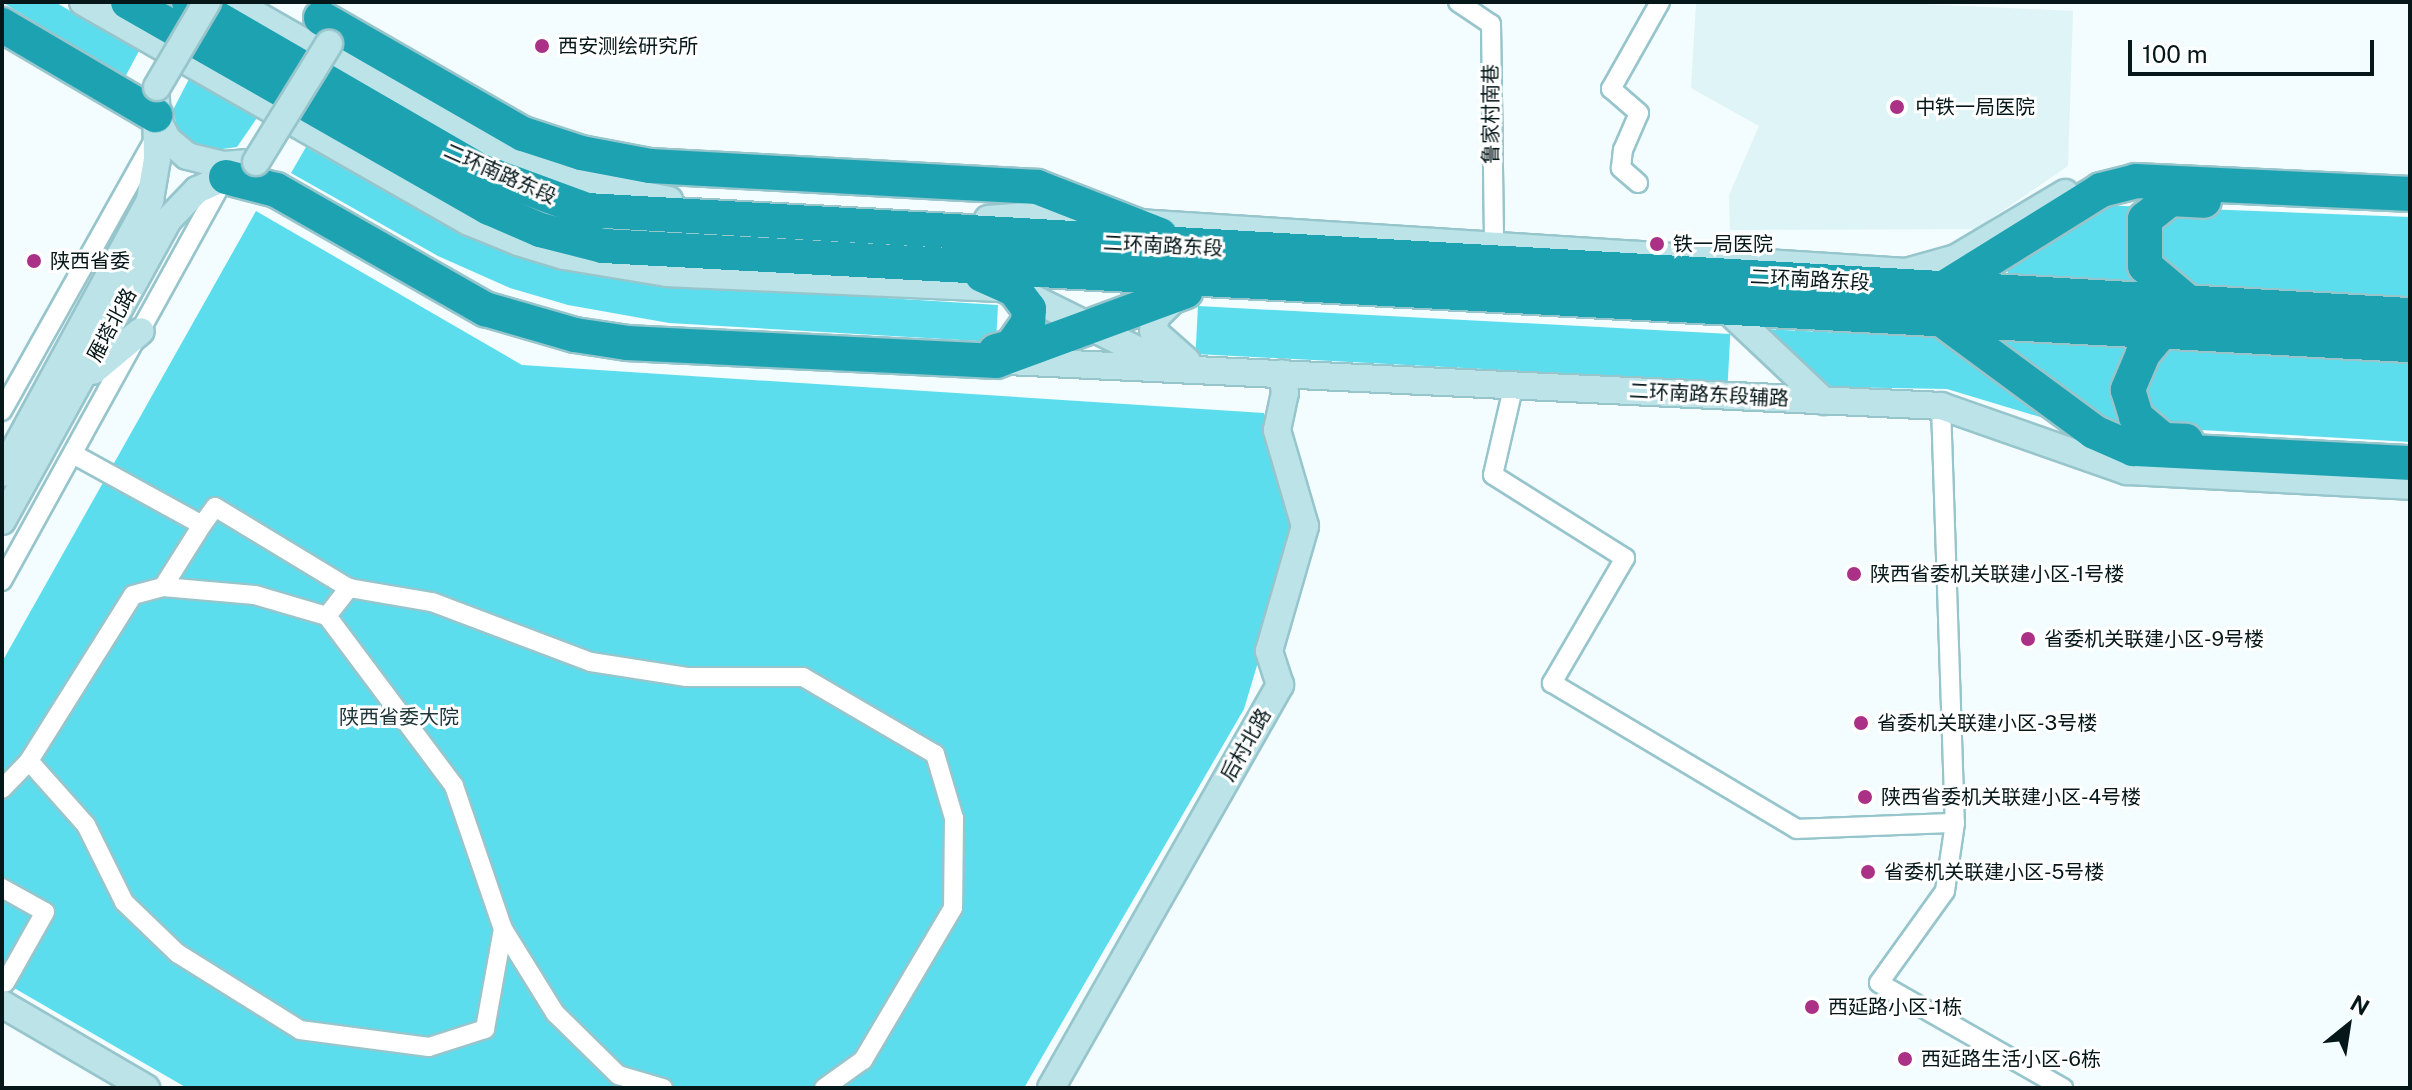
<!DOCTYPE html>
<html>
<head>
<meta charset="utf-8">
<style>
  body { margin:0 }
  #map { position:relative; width:2412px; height:1090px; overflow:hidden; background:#f3fcfe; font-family:"Public Sans","Noto Sans SC",sans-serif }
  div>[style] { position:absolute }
  .built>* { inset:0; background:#def4f6 }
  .green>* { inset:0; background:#5cddee; transform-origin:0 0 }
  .roads { filter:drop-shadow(2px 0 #97c5cc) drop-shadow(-2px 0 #97c5cc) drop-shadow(0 2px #97c5cc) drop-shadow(0 -2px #97c5cc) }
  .street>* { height:18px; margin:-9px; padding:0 9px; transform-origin:9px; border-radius:9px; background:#fff }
  .secondary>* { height:26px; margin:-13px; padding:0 13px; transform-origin:13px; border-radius:13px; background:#bbe3e8 }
  .highway>* { height:34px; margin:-17px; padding:0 17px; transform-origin:17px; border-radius:17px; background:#1da2b1 }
  .bridges { filter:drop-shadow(2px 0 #97c5cc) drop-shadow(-2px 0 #97c5cc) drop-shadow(0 2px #97c5cc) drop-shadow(0 -2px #97c5cc) }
  .secondary-bridge>* { height:26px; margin:-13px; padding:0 13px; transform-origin:13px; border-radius:13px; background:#bbe3e8 }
  .dots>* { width:22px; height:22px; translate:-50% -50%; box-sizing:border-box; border:4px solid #fff; border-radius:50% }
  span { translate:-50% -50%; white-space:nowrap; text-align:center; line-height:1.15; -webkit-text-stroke:6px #fff; paint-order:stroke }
  .poi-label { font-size:20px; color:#051719 }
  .left { translate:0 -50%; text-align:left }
  .street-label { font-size:20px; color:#051719 }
  .park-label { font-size:20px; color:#1e3538 }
  .frame { position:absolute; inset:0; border:4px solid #051719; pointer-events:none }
  .north { position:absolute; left:2308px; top:986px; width:80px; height:80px; -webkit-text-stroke:6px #fff; paint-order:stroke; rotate:30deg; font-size:22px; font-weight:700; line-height:32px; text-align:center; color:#051719 }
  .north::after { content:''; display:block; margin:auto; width:28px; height:36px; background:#051719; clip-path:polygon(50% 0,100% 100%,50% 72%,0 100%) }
  .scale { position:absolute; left:2128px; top:40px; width:246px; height:36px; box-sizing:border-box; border:4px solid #051719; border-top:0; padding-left:10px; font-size:24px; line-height:28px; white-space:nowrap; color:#051719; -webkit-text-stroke:6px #fff; paint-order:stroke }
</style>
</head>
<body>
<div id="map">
  <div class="built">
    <div style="clip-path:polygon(1880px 2px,2073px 11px,2068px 166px,1976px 229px,1730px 230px,1729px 195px,1759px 126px,1691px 88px,1696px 4px)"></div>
  </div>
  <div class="green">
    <div style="clip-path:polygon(2px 2px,55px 2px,139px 51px,125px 77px)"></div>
    <div style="clip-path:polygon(189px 79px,257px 118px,237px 147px,200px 152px,179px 136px,173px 110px)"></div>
    <div style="clip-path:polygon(306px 147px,450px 228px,581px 274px,660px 284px,998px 305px,996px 342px,669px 323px,568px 305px,510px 288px,438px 256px,291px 173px)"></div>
    <div style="clip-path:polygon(2098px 205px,2410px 217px,2410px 442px,2115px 425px,2003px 348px,2009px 257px)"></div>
    <div style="clip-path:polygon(256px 211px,522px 365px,1264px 413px,1300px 522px,1244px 709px,1024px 1088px,187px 1088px,2px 981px,2px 662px)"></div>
    <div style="left:1198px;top:306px;width:533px;height:48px;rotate:3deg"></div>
    <div style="clip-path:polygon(1765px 329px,1950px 338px,2070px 426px,1947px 389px,1832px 387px)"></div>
  </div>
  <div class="roads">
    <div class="street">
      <div style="left:1458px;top:2px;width:40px;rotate:34deg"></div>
      <div style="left:1491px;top:24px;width:219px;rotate:89.2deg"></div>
      <div style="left:1638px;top:183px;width:23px;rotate:-139deg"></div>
      <div style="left:1621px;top:168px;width:18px;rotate:-84deg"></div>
      <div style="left:1623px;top:150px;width:40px;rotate:-66.6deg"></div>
      <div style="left:1639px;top:113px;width:37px;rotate:-139deg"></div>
      <div style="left:1611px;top:89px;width:100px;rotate:-60.6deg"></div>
      <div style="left:1514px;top:384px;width:93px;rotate:103deg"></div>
      <div style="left:1493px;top:475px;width:156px;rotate:32.2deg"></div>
      <div style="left:1625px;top:558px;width:145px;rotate:120.3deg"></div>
      <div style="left:1552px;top:683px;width:285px;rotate:30.8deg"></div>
      <div style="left:1797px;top:829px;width:158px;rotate:-2.2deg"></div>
      <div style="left:1941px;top:406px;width:417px;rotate:88.1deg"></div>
      <div style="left:1955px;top:823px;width:69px;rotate:98.4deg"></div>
      <div style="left:1945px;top:891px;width:113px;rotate:125.7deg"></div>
      <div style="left:1879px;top:983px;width:212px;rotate:29.7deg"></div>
      <div style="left:2px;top:411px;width:313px;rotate:-60.7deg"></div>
      <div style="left:73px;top:454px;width:147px;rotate:28.8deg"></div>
      <div style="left:202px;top:525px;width:22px;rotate:-54deg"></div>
      <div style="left:215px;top:507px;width:157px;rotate:31.2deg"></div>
      <div style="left:202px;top:525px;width:73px;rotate:122.2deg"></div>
      <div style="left:163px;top:587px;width:31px;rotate:165deg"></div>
      <div style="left:133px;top:595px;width:196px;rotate:122.1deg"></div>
      <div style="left:29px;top:761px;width:86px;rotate:48.3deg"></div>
      <div style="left:86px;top:825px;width:86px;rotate:63.7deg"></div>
      <div style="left:124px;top:902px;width:74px;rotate:43.9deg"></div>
      <div style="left:177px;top:953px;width:145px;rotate:32deg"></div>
      <div style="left:300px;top:1030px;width:130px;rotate:7.5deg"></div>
      <div style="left:429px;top:1047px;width:59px;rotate:-17.8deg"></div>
      <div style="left:485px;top:1029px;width:102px;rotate:-79.8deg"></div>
      <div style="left:2px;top:581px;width:461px;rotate:-61.1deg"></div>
      <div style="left:163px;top:587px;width:92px;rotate:5deg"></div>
      <div style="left:255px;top:595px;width:75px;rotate:16.3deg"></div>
      <div style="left:327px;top:616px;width:212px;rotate:53.2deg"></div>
      <div style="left:454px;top:786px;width:151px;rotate:71.1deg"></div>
      <div style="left:503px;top:929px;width:99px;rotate:58.2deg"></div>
      <div style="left:555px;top:1013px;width:88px;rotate:44.5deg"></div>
      <div style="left:618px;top:1075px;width:47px;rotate:16.1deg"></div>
      <div style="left:327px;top:616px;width:36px;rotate:-52deg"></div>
      <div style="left:349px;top:588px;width:84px;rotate:9.6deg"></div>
      <div style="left:432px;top:602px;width:170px;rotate:20.7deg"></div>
      <div style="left:591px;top:662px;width:97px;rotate:8.9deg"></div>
      <div style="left:687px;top:677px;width:116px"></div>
      <div style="left:803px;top:677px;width:153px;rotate:30.3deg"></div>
      <div style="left:935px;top:754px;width:67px;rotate:73.5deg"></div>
      <div style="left:954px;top:818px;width:90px;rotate:90.6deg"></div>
      <div style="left:953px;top:908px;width:177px;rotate:120.6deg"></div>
      <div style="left:863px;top:1060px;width:48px;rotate:144.3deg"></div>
      <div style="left:2px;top:789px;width:39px;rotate:-46deg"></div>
      <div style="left:2px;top:888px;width:49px;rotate:29.2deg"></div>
      <div style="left:45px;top:912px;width:81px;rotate:119.4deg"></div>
    </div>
    <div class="secondary">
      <div style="left:83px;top:2px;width:444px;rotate:29.7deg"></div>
      <div style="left:469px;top:222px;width:53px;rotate:22.2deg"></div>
      <div style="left:518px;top:242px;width:48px;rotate:16.9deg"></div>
      <div style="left:564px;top:256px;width:104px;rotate:9.4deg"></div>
      <div style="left:667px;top:273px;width:347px;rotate:2.6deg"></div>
      <div style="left:1014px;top:289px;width:163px;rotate:26.3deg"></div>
      <div style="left:234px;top:2px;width:305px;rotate:29.8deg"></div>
      <div style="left:499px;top:154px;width:72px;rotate:21.2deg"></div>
      <div style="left:566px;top:180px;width:105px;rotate:11deg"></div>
      <div style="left:156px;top:117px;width:25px;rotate:63deg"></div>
      <div style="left:167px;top:139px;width:26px;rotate:40deg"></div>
      <div style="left:187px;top:156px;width:38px;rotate:14deg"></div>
      <div style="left:224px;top:165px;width:24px;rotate:-5deg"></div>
      <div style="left:988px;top:219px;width:52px;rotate:-4.4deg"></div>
      <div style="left:1040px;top:215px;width:64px;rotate:5.4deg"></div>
      <div style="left:1138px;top:223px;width:770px;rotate:3.65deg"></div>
      <div style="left:1906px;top:272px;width:52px;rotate:-15.6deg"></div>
      <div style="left:1956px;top:258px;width:127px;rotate:-30.8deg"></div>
      <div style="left:1176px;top:297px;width:28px;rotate:135deg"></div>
      <div style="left:1156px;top:317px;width:14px;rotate:102deg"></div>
      <div style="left:1153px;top:331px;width:45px;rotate:41.4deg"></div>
      <div style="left:1722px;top:305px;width:140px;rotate:43.3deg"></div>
      <div style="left:1008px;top:361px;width:934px;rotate:2.76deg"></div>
      <div style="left:1941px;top:406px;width:197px;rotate:19.3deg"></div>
      <div style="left:2127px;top:471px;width:283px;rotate:3deg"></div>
      <div style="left:93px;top:371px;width:62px;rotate:-39.8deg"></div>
      <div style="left:2px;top:473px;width:311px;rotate:-61.5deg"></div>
      <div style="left:150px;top:200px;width:42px;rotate:-80.3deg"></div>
      <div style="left:157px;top:159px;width:61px;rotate:-90.9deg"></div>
      <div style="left:2px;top:521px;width:345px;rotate:-61.1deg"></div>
      <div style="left:169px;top:219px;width:40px;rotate:-46deg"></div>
      <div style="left:197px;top:190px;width:51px;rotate:-24.5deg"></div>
      <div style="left:2px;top:1004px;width:167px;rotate:30.3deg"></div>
      <div style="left:1051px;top:1088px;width:464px;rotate:-60.4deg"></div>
      <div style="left:1280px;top:685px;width:36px;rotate:-108deg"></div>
      <div style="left:1269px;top:651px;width:130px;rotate:-73.9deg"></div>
      <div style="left:1305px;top:526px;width:100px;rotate:-106.3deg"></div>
      <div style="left:1277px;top:430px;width:38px;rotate:-78deg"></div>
      <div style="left:1285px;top:393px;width:20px;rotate:-99deg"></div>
    </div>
    <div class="highway">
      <div style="left:128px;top:2px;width:416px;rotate:29.7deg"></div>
      <div style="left:489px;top:208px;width:56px;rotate:23.3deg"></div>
      <div style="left:540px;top:230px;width:65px;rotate:14.3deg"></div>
      <div style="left:603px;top:246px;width:1810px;rotate:3.14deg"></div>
      <div style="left:189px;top:2px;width:337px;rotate:30.1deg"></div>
      <div style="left:481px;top:171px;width:113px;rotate:20.2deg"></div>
      <div style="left:587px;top:210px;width:1826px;rotate:3.3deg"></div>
      <div style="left:321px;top:18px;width:233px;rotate:29.9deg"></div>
      <div style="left:523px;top:134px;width:61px;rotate:18.1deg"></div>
      <div style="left:581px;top:153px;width:70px;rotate:10.7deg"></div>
      <div style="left:650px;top:166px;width:388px;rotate:3.1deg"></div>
      <div style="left:1037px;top:187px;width:132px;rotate:21.3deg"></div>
      <div style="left:2px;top:25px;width:178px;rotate:30.5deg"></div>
      <div style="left:226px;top:177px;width:52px;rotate:14.6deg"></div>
      <div style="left:276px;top:190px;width:241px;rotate:29.7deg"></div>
      <div style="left:485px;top:309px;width:94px;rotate:16.1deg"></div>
      <div style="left:575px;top:335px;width:54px;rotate:8.6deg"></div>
      <div style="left:628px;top:343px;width:368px;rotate:2.8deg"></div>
      <div style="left:996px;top:361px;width:202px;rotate:-20.2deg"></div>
      <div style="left:982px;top:275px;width:35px;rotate:24deg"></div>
      <div style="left:1014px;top:289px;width:25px;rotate:53deg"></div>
      <div style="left:1029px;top:309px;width:14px;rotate:94deg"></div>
      <div style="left:1028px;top:323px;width:29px;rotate:125deg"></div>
      <div style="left:1011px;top:347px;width:16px;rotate:165deg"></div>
      <div style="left:1947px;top:286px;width:181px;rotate:-31.9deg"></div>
      <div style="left:2101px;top:190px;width:36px;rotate:-14deg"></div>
      <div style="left:2136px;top:181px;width:274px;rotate:2.7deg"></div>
      <div style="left:2189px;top:303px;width:57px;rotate:-139.9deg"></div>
      <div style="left:2145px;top:266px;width:47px;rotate:-90deg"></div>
      <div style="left:2145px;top:219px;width:33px;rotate:-38deg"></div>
      <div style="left:2171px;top:199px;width:33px;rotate:3deg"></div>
      <div style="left:1941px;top:319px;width:190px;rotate:36.4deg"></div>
      <div style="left:2094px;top:432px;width:43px;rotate:23.6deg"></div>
      <div style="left:2133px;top:449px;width:277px;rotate:2.9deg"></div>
      <div style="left:2162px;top:331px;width:30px;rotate:130deg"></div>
      <div style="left:2143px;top:354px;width:39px;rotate:113deg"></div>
      <div style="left:2128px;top:390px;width:28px;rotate:73deg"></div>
      <div style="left:2136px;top:417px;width:35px;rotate:40deg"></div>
      <div style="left:2163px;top:440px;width:23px;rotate:2deg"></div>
    </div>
  </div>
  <div class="bridges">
    <div class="secondary-bridge">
      <div style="left:157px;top:87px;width:99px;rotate:-59.5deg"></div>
      <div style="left:256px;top:162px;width:139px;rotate:-58.3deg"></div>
    </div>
  </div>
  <div class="dots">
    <div style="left:542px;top:46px;background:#aa3186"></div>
    <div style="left:1897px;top:107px;background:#aa3186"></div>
    <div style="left:1657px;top:244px;background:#aa3186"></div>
    <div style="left:34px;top:261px;background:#aa3186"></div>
    <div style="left:1854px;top:574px;background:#aa3186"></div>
    <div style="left:2028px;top:639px;background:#aa3186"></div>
    <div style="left:1861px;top:723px;background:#aa3186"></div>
    <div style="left:1865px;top:797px;background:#aa3186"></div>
    <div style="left:1868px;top:872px;background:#aa3186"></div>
    <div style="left:1812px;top:1007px;background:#aa3186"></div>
    <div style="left:1905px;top:1059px;background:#aa3186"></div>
  </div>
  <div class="poi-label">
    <span class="left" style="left:558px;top:46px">西安测绘研究所</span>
    <span class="left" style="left:1915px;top:107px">中铁一局医院</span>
    <span class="left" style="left:1673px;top:244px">铁一局医院</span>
    <span class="left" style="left:50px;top:261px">陕西省委</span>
    <span class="left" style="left:1870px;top:574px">陕西省委机关联建小区-1号楼</span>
    <span class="left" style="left:2044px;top:639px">省委机关联建小区-9号楼</span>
    <span class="left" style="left:1877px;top:723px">省委机关联建小区-3号楼</span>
    <span class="left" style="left:1881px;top:797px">陕西省委机关联建小区-4号楼</span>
    <span class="left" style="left:1884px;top:872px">省委机关联建小区-5号楼</span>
    <span class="left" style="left:1828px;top:1007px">西延路小区-1栋</span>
    <span class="left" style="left:1921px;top:1059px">西延路生活小区-6栋</span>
  </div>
  <div class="street-label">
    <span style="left:1491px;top:114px;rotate:-90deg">鲁家村南巷</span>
    <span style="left:500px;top:174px;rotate:24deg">二环南路东段</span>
    <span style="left:1163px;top:246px;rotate:3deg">二环南路东段</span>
    <span style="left:1810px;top:280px;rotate:3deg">二环南路东段</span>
    <span style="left:112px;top:325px;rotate:-62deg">雁塔北路</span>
    <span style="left:1709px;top:395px;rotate:3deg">二环南路东段辅路</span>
    <span style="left:1246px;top:745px;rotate:-60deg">后村北路</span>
  </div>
  <div class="park-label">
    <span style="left:399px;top:717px">陕西省委大院</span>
  </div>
  <div class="frame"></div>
  <div class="north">N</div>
  <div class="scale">100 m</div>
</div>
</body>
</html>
